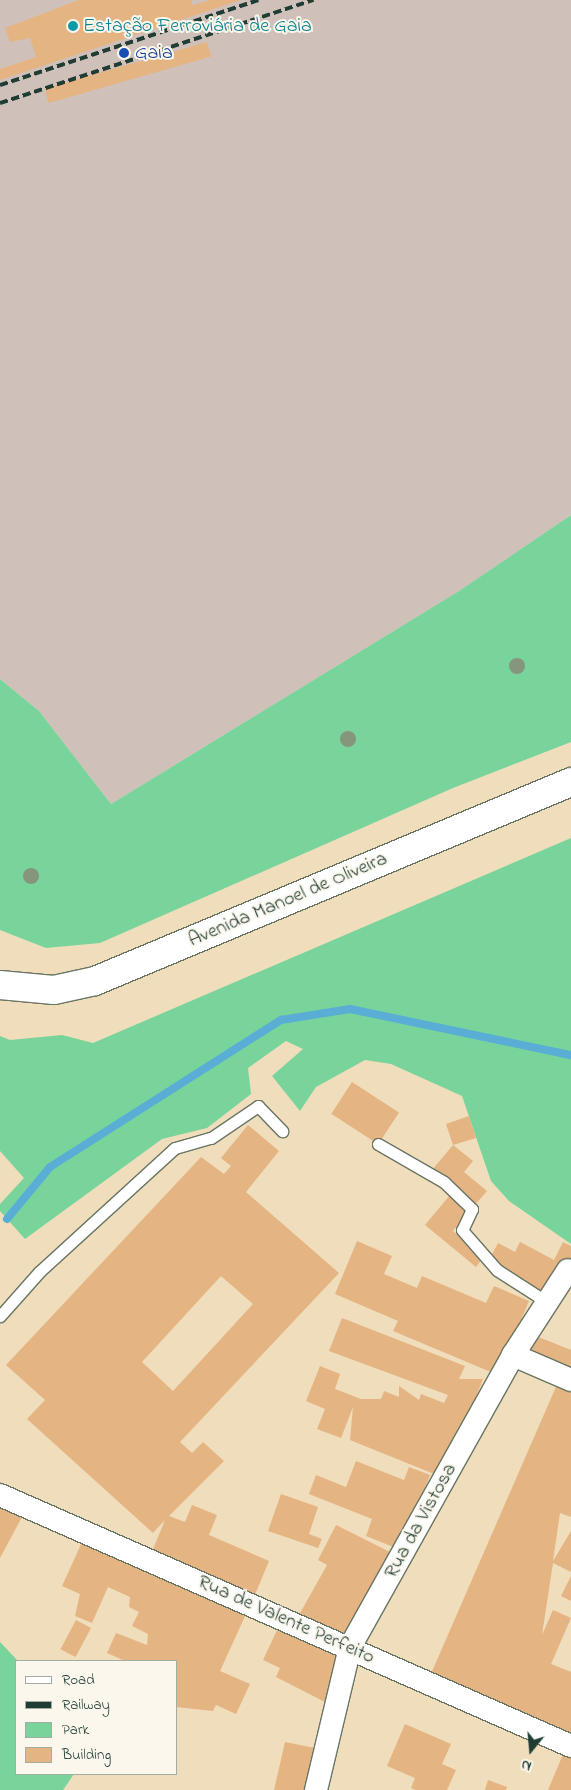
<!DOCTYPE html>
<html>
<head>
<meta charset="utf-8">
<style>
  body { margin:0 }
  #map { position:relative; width:571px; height:1790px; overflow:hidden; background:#efddbb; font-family:"Indie Flower",sans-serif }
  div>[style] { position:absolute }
  .industrial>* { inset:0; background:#cfc1ba }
  .green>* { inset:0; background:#79d49b }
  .stream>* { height:8px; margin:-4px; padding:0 4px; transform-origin:4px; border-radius:4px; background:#5aaed6 }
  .building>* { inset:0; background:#e5b483; transform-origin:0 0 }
  .roads { filter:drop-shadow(1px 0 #687563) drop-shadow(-1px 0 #687563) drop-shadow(0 1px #687563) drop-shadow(0 -1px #687563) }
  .lane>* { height:11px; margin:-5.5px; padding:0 5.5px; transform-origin:5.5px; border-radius:5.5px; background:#fff }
  .street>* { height:22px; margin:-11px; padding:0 11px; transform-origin:11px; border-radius:11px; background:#fff }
  .secondary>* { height:28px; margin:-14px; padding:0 14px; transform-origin:14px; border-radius:14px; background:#fff }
  .rail>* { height:4px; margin-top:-2px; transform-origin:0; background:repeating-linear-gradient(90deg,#1f3d34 0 8px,transparent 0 12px) }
  .trees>* { width:16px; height:16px; margin:-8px; border-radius:50%; background:#86967c }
  .dots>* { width:14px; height:14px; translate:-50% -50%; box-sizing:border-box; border:2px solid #fbf7ec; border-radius:50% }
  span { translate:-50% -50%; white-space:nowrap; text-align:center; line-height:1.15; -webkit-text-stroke:4px #fbf7ec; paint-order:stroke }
  .culture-label { font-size:20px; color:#0d838f }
  .left { translate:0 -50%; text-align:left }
  .transit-label { font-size:20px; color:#164399 }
  .street-label { font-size:20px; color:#1f3d34 }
  .legend { position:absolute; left:15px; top:1660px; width:162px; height:115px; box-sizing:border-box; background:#fbf7ec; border:1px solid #a3ada2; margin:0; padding:6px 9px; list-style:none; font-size:15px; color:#1f3d34 }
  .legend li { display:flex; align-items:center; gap:10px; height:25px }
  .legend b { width:25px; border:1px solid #a3ada2 }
  .north { position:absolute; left:506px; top:1725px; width:50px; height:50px; -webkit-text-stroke:4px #fbf7ec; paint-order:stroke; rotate:197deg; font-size:14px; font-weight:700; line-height:20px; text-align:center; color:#1f3d34 }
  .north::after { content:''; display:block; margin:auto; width:18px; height:22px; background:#1f3d34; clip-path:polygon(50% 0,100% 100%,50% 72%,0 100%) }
</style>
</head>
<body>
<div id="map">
  <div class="industrial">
    <div style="clip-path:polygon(0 0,571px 0,571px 515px,459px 591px,111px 804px,39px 711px,0 679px)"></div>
  </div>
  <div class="green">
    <div style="clip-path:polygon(571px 515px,571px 742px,453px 788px,100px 943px,46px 948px,0 930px,0 679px,39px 711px,111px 804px,459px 591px)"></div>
    <div style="clip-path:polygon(571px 838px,571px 1244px,509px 1201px,491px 1181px,462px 1096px,391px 1064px,365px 1060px,316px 1087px,300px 1111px,272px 1076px,303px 1049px,286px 1041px,248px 1068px,251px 1094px,207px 1128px,162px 1139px,25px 1239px,0 1211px,0 1204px,24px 1178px,0 1151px,0 1036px,10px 1040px,62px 1035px,93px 1043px)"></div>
    <div style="clip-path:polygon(0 1642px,18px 1661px,16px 1774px,74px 1774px,63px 1790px,0 1790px)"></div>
  </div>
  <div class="stream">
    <div style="left:7px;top:1219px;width:67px;rotate:-50.4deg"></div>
    <div style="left:50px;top:1167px;width:274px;rotate:-32.5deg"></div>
    <div style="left:281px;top:1020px;width:70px;rotate:-9.1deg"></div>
    <div style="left:350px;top:1009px;width:226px;rotate:11.8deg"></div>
  </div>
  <div class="building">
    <div style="clip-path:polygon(79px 0,191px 0,193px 5px,210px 0,241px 0,0 80px,0 69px,36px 57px,30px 38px,10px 42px,5px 28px)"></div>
    <div style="left:207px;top:42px;width:15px;height:169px;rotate:74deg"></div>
    <div style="left:352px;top:1082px;width:56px;height:38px;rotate:33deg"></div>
    <div style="clip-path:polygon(469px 1116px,476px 1138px,453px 1145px,473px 1161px,464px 1172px,487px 1191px,453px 1231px,484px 1256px,476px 1267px,425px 1225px,455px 1189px,432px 1170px,453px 1145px,446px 1124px)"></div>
    <div style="clip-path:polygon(evenodd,248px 1125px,279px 1151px,246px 1192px,339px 1273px,180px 1442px,192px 1453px,203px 1442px,224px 1461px,169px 1516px,185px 1522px,192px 1505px,217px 1515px,209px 1535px,269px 1561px,254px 1597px,151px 1554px,165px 1520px,153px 1533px,27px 1419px,45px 1400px,6px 1365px,201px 1157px,224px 1174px,231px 1166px,221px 1158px,248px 1125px,221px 1276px,253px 1304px,173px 1391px,142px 1362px,221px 1276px)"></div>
    <div style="clip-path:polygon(357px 1241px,392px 1256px,384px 1274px,417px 1288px,422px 1276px,486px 1303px,494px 1286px,529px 1301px,498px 1375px,393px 1331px,398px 1321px,335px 1294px)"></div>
    <div style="clip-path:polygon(520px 1242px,554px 1260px,563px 1242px,571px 1246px,571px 1269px,559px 1263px,543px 1293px,487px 1264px,498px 1243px,515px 1252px)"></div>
    <div style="clip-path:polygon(342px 1318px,465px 1366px,459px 1379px,483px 1379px,444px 1478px,350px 1440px,353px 1407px,341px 1438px,317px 1429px,325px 1409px,306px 1401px,320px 1366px,340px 1374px,335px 1389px,361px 1399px,381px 1399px,384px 1391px,399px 1397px,399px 1386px,419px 1400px,421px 1394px,444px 1403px,448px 1395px,329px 1351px)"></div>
    <div style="clip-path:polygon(536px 1336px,571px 1350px,571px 1517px,560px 1513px,553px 1561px,571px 1531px,571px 1572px,553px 1563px,542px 1635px,553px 1610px,571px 1618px,551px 1664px,571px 1672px,571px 1737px,430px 1676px,562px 1373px,527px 1360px)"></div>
    <div style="clip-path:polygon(356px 1461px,404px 1480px,409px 1467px,430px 1475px,401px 1550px,366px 1536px,372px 1519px,309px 1494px,316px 1475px,346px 1487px)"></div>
    <div style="clip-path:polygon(281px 1494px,318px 1507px,309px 1534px,322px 1539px,318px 1548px,268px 1531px)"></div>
    <div style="clip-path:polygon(0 1507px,22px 1517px,0 1558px)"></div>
    <div style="clip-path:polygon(336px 1525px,390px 1552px,347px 1639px,299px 1615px,327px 1565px,318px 1560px)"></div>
    <div style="clip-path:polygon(83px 1540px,246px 1614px,220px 1671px,250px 1684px,236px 1714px,216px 1705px,213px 1711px,176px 1707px,176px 1661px,125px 1661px,107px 1653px,116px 1633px,147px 1645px,148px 1634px,132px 1626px,139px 1612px,129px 1607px,130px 1597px,108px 1587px,92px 1623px,75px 1616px,80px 1594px,62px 1586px)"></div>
    <div style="clip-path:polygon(571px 1576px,571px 1601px,561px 1596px)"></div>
    <div style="left:76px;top:1620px;width:17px;height:33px;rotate:28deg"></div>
    <div style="clip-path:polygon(279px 1626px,345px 1657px,325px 1702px,276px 1677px,280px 1668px,263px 1660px)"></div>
    <div style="clip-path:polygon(405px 1724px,451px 1744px,442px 1764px,456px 1770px,447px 1790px,416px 1790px,411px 1788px,415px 1778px,387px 1766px)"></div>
    <div style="clip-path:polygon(285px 1742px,315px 1748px,306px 1790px,274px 1790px)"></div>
    <div style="clip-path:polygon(564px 1752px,571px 1756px,571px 1790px,548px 1790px)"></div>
    <div style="clip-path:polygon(488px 1780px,507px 1787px,506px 1790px,485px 1790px)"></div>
  </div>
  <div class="roads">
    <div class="lane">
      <div style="left:378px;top:1144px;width:76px;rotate:29.9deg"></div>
      <div style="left:444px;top:1182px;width:39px;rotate:44deg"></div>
      <div style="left:472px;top:1209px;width:23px;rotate:115deg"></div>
      <div style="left:462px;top:1230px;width:53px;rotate:48.8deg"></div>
      <div style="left:497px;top:1270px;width:59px;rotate:32.6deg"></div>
      <div style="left:0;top:1316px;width:59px;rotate:-48.4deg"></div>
      <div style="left:39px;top:1272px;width:184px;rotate:-42.4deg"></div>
      <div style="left:175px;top:1148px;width:37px;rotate:-16deg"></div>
      <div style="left:211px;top:1138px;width:57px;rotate:-34.2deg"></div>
      <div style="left:258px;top:1106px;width:35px;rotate:46deg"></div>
    </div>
    <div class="street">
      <div style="left:513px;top:1355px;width:63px;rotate:23.3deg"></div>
      <div style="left:0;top:1495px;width:624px;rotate:23.73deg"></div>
      <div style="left:316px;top:1790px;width:147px;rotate:-76.6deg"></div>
      <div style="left:350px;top:1647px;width:334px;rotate:-60.8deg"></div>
      <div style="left:513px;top:1355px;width:101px;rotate:-57.1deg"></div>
    </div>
    <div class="secondary">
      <div style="left:0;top:985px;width:54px;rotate:5.3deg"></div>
      <div style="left:54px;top:990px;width:42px;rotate:-12.4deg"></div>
      <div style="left:95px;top:981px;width:516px;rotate:-22.69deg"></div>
    </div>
  </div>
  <div class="rail">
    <div style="left:0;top:85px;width:272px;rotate:-18.2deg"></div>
    <div style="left:0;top:103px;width:330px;rotate:-18.2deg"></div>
  </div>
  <div class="trees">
    <div style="left:517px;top:666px"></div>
    <div style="left:348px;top:739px"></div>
    <div style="left:31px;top:876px"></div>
  </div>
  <div class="dots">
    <div style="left:73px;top:26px;background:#0f9aa8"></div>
    <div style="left:124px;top:53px;background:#1a4fb4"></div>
  </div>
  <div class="culture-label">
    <span class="left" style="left:83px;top:26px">Estação Ferroviária de Gaia</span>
  </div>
  <div class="transit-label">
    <span class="left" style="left:135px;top:53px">Gaia</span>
  </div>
  <div class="street-label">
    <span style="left:288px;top:900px;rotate:-23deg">Avenida Manoel de Oliveira</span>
    <span style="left:421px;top:1521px;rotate:-61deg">Rua da Vistosa</span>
    <span style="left:286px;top:1620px;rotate:24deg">Rua de Valente Perfeito</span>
  </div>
  <ul class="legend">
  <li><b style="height:6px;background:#fff"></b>Road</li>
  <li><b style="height:6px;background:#1f3d34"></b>Railway</li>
  <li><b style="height:14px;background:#79d49b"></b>Park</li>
  <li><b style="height:14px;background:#e5b483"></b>Building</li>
  </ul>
  <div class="north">N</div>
</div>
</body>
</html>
